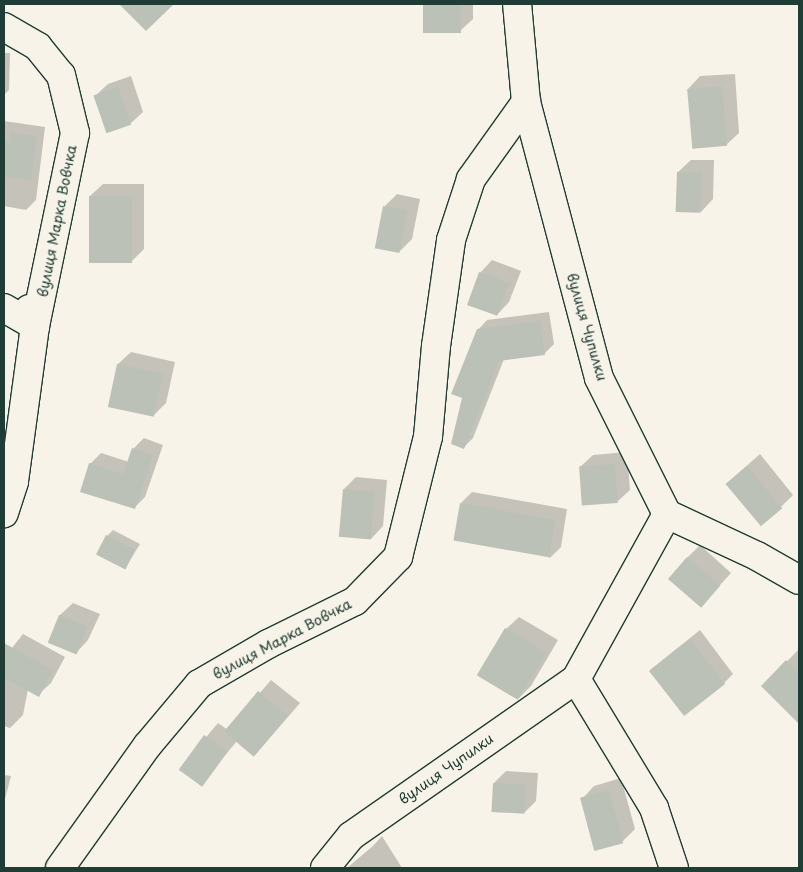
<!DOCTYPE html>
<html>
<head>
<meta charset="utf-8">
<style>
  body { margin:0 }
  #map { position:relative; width:803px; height:872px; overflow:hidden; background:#f7f3e8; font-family:"Playpen Sans",sans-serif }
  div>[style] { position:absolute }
  .shadow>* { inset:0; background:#0003 }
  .building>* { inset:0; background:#bbc1b6; transform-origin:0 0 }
  .roads { filter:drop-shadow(1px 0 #1f3d34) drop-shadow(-1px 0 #1f3d34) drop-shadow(0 1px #1f3d34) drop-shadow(0 -1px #1f3d34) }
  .minor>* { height:28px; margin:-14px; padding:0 14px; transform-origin:14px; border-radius:14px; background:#f7f3e8 }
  span { translate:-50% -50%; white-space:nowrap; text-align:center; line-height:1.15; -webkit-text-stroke:4px #f7f3e8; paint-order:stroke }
  .street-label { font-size:14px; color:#1f3d34 }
  .frame { position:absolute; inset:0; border:5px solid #1f3d34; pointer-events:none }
</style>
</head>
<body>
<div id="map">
  <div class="shadow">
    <div style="clip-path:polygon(121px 4px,172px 4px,146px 30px)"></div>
    <div style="clip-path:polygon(424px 4px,473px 4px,473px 19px,460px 31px,424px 32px)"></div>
    <div style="clip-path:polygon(4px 53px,10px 53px,9px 90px,4px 95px)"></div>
    <div style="clip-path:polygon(735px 74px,739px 133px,726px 145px,688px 89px,700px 76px)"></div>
    <div style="clip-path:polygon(131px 76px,143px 112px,130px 124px,95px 96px,108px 84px)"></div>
    <div style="clip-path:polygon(4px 121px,45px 127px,36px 200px,26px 210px,4px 206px)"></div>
    <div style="clip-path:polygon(691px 160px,714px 160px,713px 199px,701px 212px,678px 172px)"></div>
    <div style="clip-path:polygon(103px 184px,144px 184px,144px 249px,132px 261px,90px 196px)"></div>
    <div style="clip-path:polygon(397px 194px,420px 199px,412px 239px,399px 252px,385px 206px)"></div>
    <div style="clip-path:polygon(492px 260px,521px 271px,509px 302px,497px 315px,480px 273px)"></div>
    <div style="clip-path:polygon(549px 312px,554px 344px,544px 354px,504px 359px,473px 438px,464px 447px,478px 330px,487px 320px)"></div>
    <div style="clip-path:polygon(131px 352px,175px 362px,166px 403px,153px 416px,118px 364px)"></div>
    <div style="clip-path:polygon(144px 438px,163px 445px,145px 497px,135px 507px,90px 464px,101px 453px,129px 462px,133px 449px)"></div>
    <div style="clip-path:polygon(627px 452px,630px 490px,617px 502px,580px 467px,593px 455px)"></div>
    <div style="clip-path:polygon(760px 454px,793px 495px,781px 507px,726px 484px)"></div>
    <div style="clip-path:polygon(356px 477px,387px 480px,383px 526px,371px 539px,344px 489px)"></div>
    <div style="clip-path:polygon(472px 492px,567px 509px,561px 547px,550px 558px,461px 503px)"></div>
    <div style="clip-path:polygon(113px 530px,140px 544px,125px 568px,107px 536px)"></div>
    <div style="clip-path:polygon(700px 545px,731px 573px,701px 606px,687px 558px)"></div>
    <div style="clip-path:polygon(73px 603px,100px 614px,88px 640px,76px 653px,49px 642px,60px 615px)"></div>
    <div style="clip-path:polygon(519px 617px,558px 640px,531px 686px,519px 698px,506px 629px)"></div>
    <div style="clip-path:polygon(700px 630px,733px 674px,724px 683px,650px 670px)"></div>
    <div style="clip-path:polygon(23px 634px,65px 657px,51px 683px,38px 695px,28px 689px,23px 715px,10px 728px,4px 726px,4px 658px)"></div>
    <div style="clip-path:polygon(799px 649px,799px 722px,763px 686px)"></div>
    <div style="clip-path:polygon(271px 680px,300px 703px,255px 755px,237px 741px,201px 784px,180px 768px,218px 723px,228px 730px)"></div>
    <div style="clip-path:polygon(506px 771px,538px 773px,536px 801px,524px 813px,494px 783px)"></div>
    <div style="clip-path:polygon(4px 775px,11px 776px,4px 803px)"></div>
    <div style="clip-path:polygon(621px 778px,635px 829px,622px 842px,582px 799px,594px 786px)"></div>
    <div style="clip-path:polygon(382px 836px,402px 868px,347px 868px,374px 845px)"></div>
  </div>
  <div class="building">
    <div style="clip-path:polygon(119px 4px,174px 4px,146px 31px)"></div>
    <div style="left:423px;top:4px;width:38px;height:29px"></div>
    <div style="left:722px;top:86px;width:60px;height:35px;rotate:85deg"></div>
    <div style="left:118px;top:87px;width:40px;height:26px;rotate:71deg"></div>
    <div style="clip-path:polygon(11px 132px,37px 136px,31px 180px,4px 177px,4px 142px,10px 143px)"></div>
    <div style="left:677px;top:172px;width:25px;height:40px;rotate:2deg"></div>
    <div style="left:89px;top:196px;width:43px;height:67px"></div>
    <div style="left:383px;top:206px;width:25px;height:43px;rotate:11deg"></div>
    <div style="left:479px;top:272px;width:32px;height:35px;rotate:20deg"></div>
    <div style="clip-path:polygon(540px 321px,545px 355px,499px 361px,464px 449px,451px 444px,462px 398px,451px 394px,477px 329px)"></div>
    <div style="left:117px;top:364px;width:47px;height:44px;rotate:12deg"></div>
    <div style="clip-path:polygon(132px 448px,153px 455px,135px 509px,80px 492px,89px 463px,123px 474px)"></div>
    <div style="left:615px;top:464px;width:39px;height:36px;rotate:86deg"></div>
    <div style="left:747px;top:466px;width:55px;height:28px;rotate:50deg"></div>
    <div style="left:343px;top:489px;width:32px;height:48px;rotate:5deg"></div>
    <div style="left:460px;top:503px;width:97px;height:38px;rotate:10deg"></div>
    <div style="left:106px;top:535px;width:33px;height:22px;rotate:27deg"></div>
    <div style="left:687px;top:557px;width:44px;height:29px;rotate:41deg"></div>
    <div style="left:59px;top:615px;width:31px;height:30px;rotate:22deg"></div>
    <div style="left:505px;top:628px;width:48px;height:55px;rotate:31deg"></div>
    <div style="left:690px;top:639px;width:57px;height:52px;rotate:52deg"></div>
    <div style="clip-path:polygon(4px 643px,53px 670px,39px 697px,4px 678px)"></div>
    <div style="clip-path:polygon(786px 660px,799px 673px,799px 724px,761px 686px)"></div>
    <div style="left:258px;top:691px;width:39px;height:53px;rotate:40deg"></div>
    <div style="left:204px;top:735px;width:29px;height:43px;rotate:36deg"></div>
    <div style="left:493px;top:783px;width:33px;height:29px;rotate:3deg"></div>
    <div style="left:609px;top:790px;width:55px;height:30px;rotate:75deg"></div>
  </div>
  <div class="roads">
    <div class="minor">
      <div style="left:4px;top:27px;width:39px;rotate:30deg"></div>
      <div style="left:38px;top:47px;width:36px;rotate:51deg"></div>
      <div style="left:61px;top:75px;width:60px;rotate:76.4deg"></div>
      <div style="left:75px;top:133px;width:197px;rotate:101.7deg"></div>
      <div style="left:35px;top:326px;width:157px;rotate:97.7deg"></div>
      <div style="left:14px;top:482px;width:33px;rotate:108deg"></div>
      <div style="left:4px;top:308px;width:36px;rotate:30deg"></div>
      <div style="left:35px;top:326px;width:18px;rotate:-109deg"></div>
      <div style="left:667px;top:514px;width:99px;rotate:25deg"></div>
      <div style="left:757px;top:556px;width:48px;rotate:29.7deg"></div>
      <div style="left:576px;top:679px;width:151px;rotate:58.8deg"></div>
      <div style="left:654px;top:808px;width:63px;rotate:71.6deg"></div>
      <div style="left:60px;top:868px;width:150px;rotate:-54.5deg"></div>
      <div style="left:147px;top:746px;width:81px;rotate:-50deg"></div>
      <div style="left:199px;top:684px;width:80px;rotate:-30.1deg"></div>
      <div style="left:268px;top:644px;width:97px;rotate:-26.3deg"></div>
      <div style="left:355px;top:601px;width:62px;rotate:-45.7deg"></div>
      <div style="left:398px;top:557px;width:124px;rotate:-76deg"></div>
      <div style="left:428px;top:437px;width:91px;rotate:-85deg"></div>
      <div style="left:436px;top:346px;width:107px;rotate:-81.9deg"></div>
      <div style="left:451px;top:240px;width:64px;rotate:-71.8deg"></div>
      <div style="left:471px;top:179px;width:95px;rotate:-54.5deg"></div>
      <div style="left:325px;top:868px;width:41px;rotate:-50.9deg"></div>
      <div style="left:351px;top:836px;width:274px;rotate:-34.9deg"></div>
      <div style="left:576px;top:679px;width:188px;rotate:-61.1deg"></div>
      <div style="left:667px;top:514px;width:152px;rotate:-116.6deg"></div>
      <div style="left:599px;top:378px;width:285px;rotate:-104.8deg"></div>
      <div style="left:526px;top:102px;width:98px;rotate:-95.2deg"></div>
    </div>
  </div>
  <div class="street-label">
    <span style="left:57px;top:221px;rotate:-79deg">вулиця Марка Вовчка</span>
    <span style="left:587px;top:327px;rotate:74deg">вулиця Чупилки</span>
    <span style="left:282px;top:639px;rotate:-28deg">вулиця Марка Вовчка</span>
    <span style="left:446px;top:769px;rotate:-35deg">вулиця Чупилки</span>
  </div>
  <div class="frame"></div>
</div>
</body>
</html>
